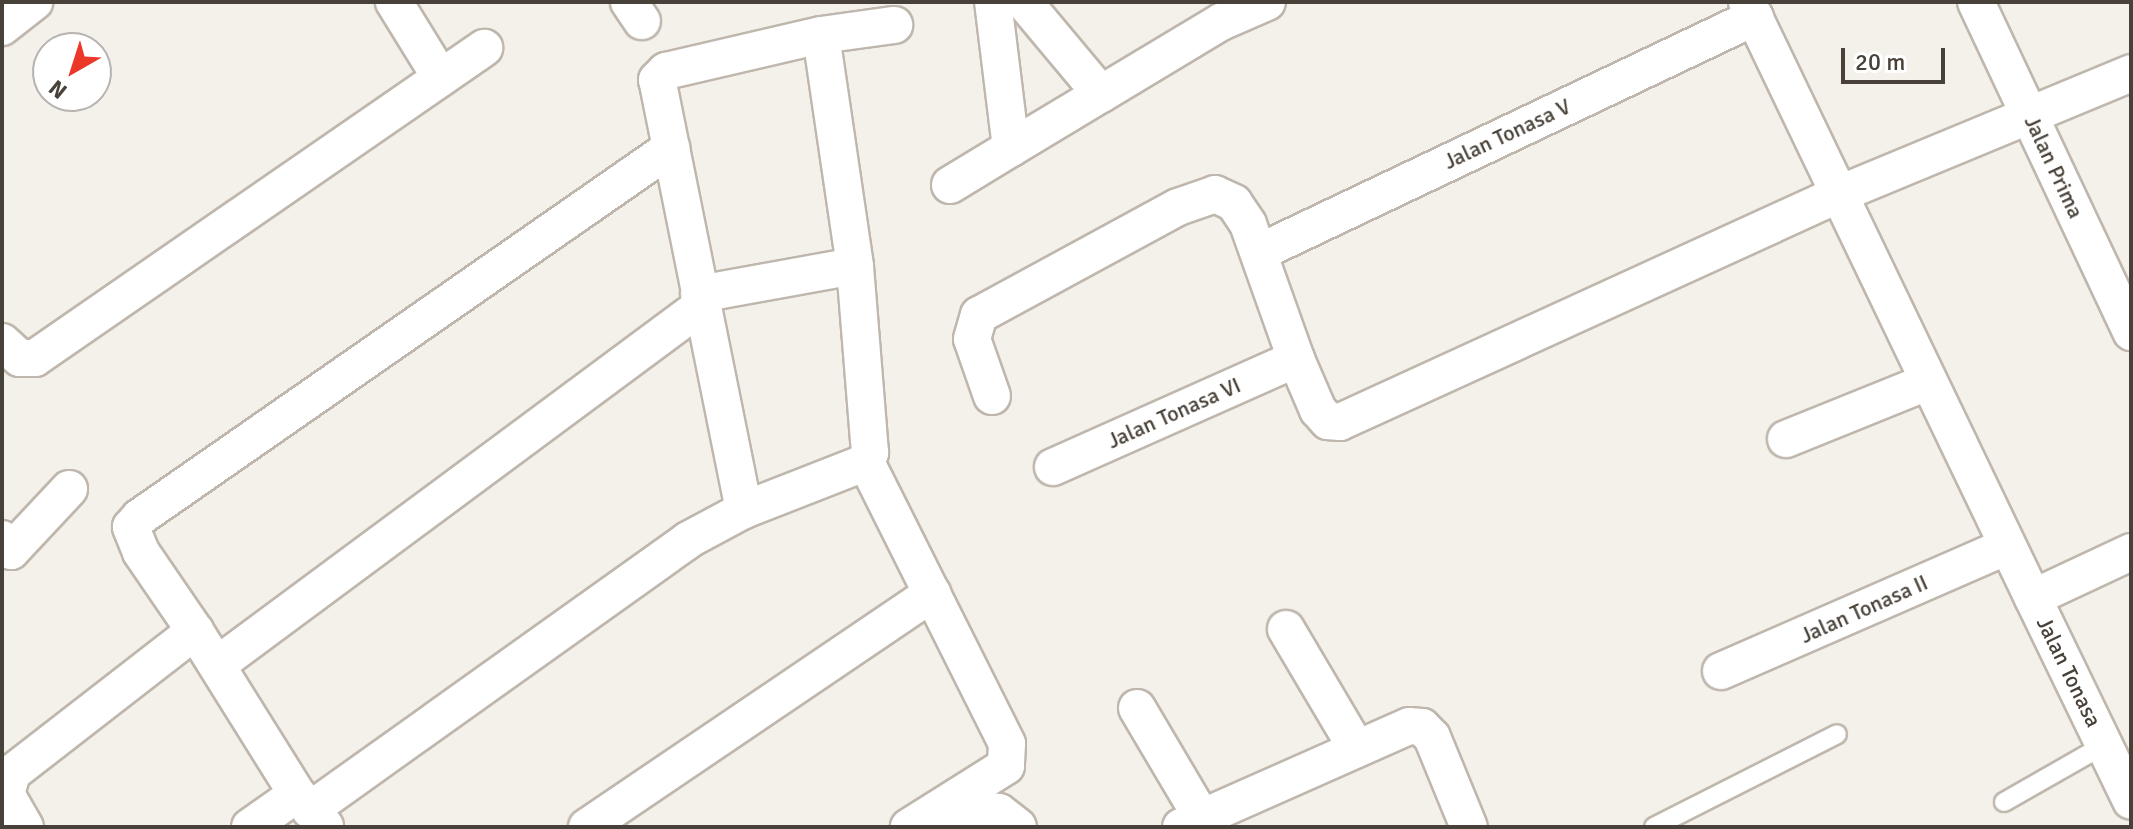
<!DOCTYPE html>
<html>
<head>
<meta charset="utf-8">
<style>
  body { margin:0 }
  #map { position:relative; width:2133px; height:829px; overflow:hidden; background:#f4f0ea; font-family:Signika,sans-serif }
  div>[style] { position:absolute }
  .roads { filter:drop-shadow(2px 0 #bfb7ad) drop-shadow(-2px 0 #bfb7ad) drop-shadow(0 2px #bfb7ad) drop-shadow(0 -2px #bfb7ad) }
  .lane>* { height:18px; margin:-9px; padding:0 9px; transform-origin:9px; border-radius:9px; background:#fff }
  .street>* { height:36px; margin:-18px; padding:0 18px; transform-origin:18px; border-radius:18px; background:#fff }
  span { translate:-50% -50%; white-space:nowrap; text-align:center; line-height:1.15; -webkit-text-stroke:8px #fff; paint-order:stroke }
  .street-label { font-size:22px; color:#484139 }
  .frame { position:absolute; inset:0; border:4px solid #484139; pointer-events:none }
  .north { position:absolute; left:32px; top:32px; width:80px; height:80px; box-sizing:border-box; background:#fff; border:2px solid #b6b3b0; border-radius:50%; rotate:219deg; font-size:22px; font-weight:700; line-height:32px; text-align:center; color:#484139 }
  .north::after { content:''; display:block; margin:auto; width:28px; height:36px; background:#ec3829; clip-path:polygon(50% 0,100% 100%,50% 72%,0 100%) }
  .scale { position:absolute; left:1841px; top:48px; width:104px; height:36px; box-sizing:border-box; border:4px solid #484139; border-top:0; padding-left:10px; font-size:24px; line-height:28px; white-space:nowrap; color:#484139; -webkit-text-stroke:6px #fff; paint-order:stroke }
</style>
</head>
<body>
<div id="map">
  <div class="roads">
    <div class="lane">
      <div style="left:2004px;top:802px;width:115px;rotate:-29.7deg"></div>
      <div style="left:1654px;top:827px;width:205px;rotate:-26.9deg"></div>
    </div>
    <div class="street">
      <div style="left:394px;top:2px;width:89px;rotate:58.3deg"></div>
      <div style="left:629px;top:2px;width:23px;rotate:56deg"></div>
      <div style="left:1747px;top:2px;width:661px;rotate:64.37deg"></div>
      <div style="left:1976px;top:2px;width:365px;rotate:64.8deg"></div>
      <div style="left:2px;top:27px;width:41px;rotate:-38deg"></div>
      <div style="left:1101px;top:94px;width:140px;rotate:-31deg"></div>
      <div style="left:1221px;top:22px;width:50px;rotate:-23.5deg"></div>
      <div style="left:1011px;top:148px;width:105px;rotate:-31deg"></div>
      <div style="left:1101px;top:94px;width:120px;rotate:-129.9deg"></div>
      <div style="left:950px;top:185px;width:71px;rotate:-31.2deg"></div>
      <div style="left:1011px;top:148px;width:147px;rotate:-97deg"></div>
      <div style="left:1260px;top:252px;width:548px;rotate:-25.4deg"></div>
      <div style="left:699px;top:294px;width:158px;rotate:-10.2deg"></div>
      <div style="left:2px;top:342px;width:24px;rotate:42deg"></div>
      <div style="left:20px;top:358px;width:15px"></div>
      <div style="left:35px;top:358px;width:546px;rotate:-34.62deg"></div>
      <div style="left:992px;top:396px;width:60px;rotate:-109.3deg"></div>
      <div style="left:972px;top:339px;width:25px;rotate:-74deg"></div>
      <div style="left:979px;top:315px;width:226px;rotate:-28.5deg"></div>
      <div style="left:1178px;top:207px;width:39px;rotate:-19deg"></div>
      <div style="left:1215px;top:194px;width:21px;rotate:25deg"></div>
      <div style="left:1234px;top:203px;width:25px;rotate:56deg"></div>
      <div style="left:1248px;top:224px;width:143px;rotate:70.4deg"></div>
      <div style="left:1296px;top:359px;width:56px;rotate:66.7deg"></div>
      <div style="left:1318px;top:410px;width:15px;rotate:48deg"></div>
      <div style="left:1328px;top:421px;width:12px;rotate:5deg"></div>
      <div style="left:1340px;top:422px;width:546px;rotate:-24.55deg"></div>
      <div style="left:1837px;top:195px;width:318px;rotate:-22.5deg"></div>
      <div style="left:1786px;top:439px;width:152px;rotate:-22deg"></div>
      <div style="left:866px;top:462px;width:315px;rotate:63.4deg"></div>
      <div style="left:1007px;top:744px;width:22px;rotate:93deg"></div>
      <div style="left:1006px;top:766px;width:115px;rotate:147.8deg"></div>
      <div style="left:1053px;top:467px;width:266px;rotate:-24deg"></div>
      <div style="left:744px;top:510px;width:129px;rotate:-21.4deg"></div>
      <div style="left:864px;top:463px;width:12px;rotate:-59deg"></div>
      <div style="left:870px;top:453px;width:188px;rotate:-94.6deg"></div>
      <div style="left:855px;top:266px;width:233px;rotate:-98.4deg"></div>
      <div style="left:2px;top:539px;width:15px;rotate:53deg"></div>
      <div style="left:11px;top:551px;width:85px;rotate:-46.9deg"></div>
      <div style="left:2131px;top:552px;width:108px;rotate:154.9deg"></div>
      <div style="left:2033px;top:598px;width:225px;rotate:64.2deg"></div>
      <div style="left:1286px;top:629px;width:139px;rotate:59.4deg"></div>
      <div style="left:217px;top:665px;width:601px;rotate:-36.55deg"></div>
      <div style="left:1721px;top:671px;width:312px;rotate:-23.6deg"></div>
      <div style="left:1137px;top:708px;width:128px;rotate:59.4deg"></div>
      <div style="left:310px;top:810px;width:465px;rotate:-35.5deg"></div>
      <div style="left:688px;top:540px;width:64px;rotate:-28.2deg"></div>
      <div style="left:744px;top:510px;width:439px;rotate:-101.4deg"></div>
      <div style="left:657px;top:80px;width:13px;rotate:-45deg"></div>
      <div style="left:666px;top:71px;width:159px;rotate:-13.1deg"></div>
      <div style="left:821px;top:35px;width:74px;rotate:-7.8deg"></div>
      <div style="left:325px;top:826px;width:43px;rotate:-131.2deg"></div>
      <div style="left:297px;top:794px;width:192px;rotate:-122deg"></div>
      <div style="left:195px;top:631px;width:96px;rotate:-124.4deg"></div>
      <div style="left:141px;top:552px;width:27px;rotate:-112deg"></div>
      <div style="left:131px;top:527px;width:13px;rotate:-48deg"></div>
      <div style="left:140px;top:517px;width:647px;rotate:-34.8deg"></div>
      <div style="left:25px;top:827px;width:38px;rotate:-120deg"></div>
      <div style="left:6px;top:794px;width:22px;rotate:-74deg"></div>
      <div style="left:12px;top:773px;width:232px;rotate:-37.8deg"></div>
      <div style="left:250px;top:827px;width:57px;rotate:-35.1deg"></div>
      <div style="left:587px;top:827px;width:417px;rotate:-34.1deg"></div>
      <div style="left:962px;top:827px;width:31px;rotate:-32deg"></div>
      <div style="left:988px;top:811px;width:11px;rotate:5deg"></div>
      <div style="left:999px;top:812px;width:24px;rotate:38deg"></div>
      <div style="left:1181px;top:827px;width:249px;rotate:-23.9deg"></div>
      <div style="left:1409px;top:726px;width:13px;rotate:4deg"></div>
      <div style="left:1422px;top:727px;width:14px;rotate:45deg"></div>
      <div style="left:1432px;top:737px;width:97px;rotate:67.7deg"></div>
    </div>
  </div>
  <div class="street-label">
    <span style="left:1507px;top:134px;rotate:-25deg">Jalan Tonasa V</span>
    <span style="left:2054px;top:167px;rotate:65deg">Jalan Prima</span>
    <span style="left:1174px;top:413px;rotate:-24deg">Jalan Tonasa VI</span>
    <span style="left:1864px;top:609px;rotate:-24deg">Jalan Tonasa II</span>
    <span style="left:2069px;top:672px;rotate:64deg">Jalan Tonasa</span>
  </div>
  <div class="frame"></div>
  <div class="north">N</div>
  <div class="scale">20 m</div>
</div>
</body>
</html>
